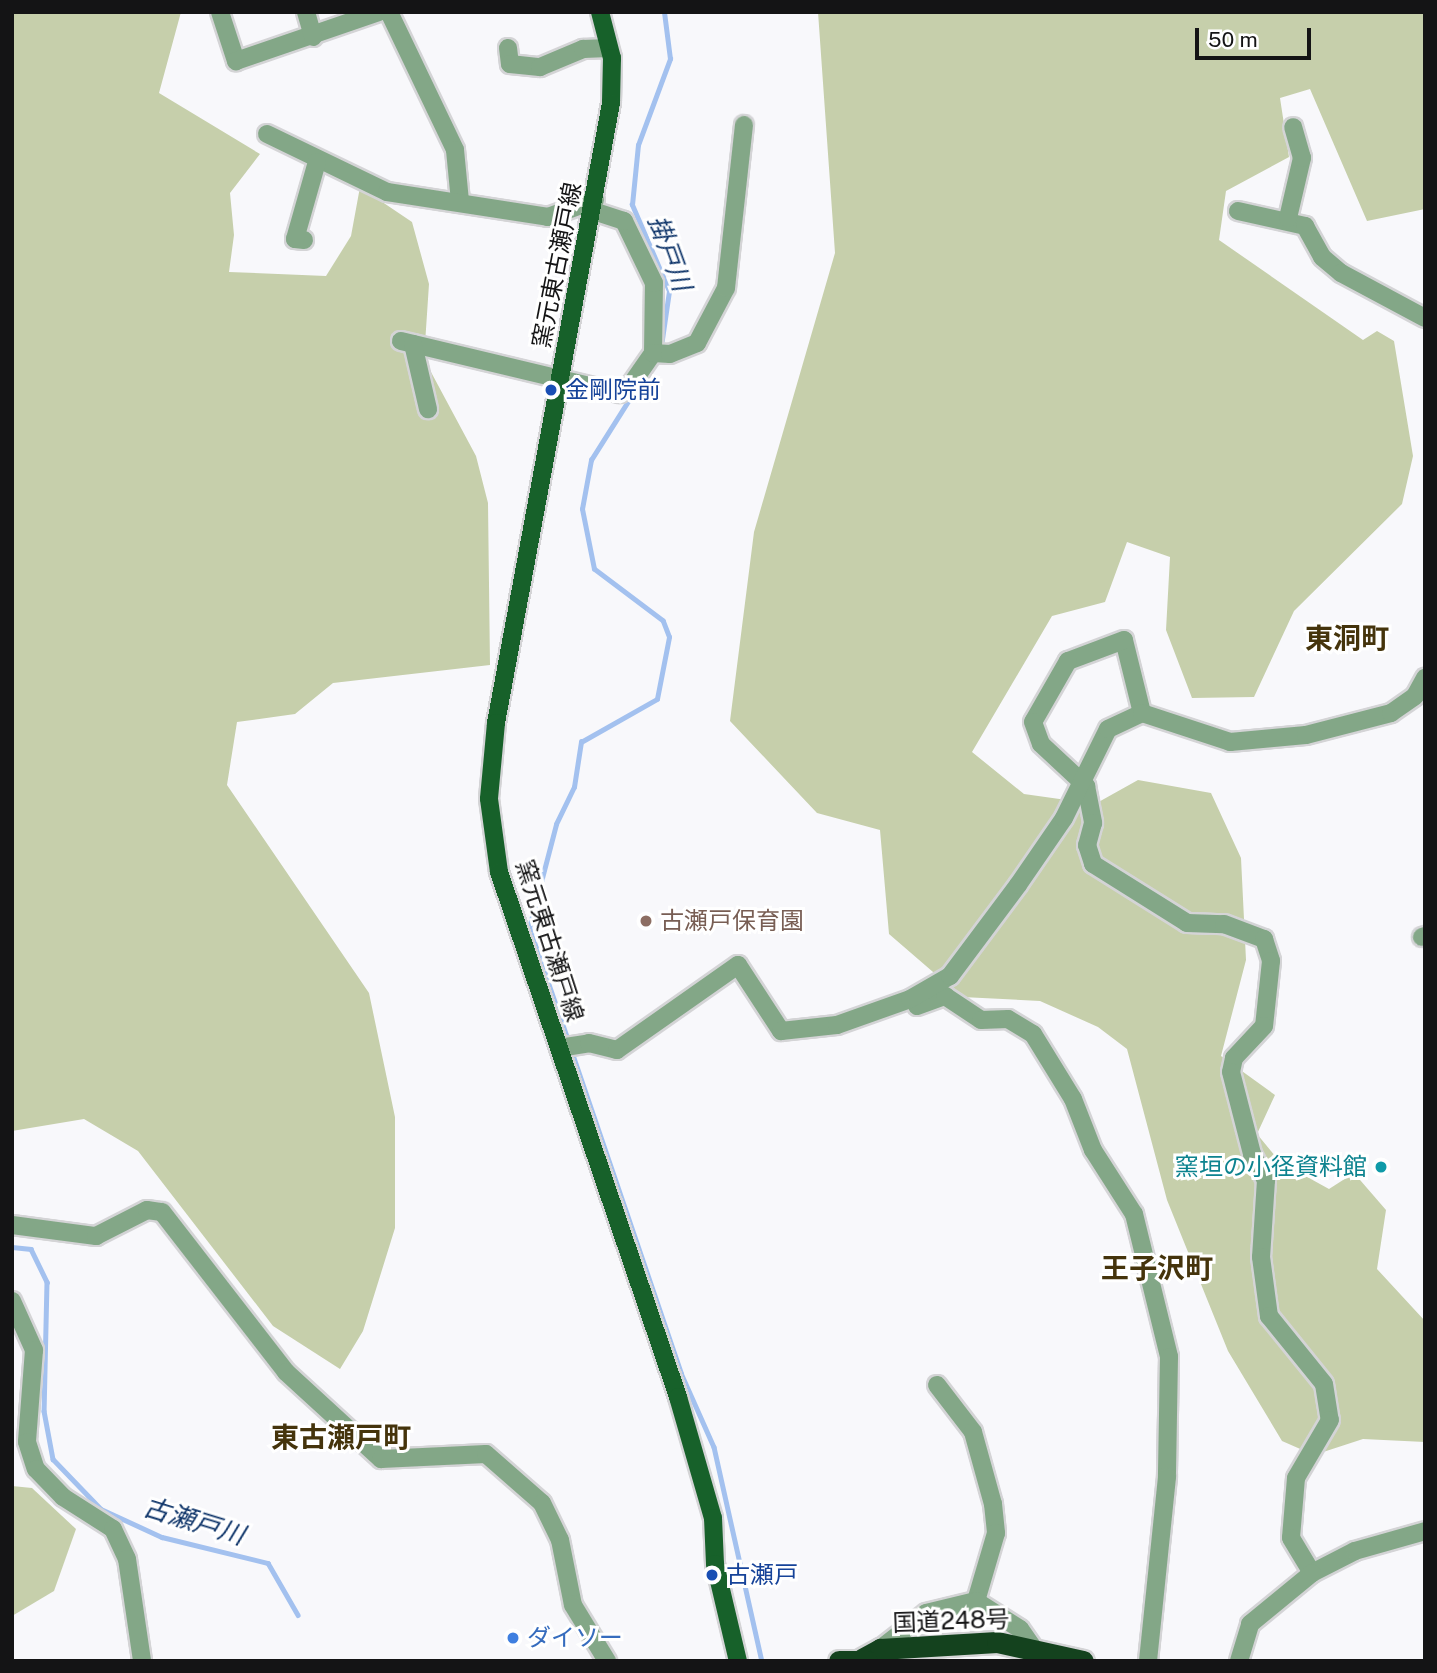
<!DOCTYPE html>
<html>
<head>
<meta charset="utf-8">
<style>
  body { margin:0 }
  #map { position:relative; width:1437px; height:1673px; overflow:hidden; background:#f8f8fb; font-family:"Public Sans","Noto Sans JP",sans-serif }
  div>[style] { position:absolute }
  .green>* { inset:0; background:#c6cfab }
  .stream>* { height:4.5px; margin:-2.25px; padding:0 2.25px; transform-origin:2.25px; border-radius:2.25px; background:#a3c1ef }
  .roads { filter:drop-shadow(2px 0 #d4d4d6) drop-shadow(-2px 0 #d4d4d6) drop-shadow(0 2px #d4d4d6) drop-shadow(0 -2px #d4d4d6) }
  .minor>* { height:18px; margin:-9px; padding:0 9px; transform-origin:9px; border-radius:9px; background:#83a787 }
  .major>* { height:18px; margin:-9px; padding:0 9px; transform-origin:9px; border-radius:9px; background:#17612a }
  .highway>* { height:21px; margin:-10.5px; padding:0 10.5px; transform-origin:10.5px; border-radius:10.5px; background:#14421e }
  .dots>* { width:19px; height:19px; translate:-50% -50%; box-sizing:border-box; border:4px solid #fff; border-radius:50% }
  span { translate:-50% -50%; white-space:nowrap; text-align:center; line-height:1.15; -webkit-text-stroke:6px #fff; paint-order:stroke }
  .street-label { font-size:24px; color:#141415 }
  .transit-label { font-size:24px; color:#164399 }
  .left { translate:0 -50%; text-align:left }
  .education-label { font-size:24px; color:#785e54 }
  .culture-label { font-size:24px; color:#0d838f }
  .right { translate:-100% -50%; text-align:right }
  .shop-label { font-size:24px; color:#366cbe }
  .water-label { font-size:26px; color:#0e3469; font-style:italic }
  .quarter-label { font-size:28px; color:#45340c; font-weight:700 }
  .frame { position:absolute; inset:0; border:14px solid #141415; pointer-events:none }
  .scale { position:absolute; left:1195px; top:28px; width:116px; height:32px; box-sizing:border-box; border:4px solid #141415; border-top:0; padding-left:9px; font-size:21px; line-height:24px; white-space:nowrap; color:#141415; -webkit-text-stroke:5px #fff; paint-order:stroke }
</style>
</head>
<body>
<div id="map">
  <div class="green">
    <div style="clip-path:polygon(12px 12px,181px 12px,159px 93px,260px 154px,230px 193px,234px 235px,229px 272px,326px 276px,351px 236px,360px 187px,412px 222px,429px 284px,424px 359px,476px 456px,488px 503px,490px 665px,333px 683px,295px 714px,237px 722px,227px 785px,369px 993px,395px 1117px,395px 1228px,363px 1331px,340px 1369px,273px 1326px,138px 1151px,84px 1119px,12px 1131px)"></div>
    <div style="clip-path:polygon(818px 12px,1425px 12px,1425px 209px,1367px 221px,1310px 89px,1280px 98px,1289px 157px,1226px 191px,1219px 240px,1363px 340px,1377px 331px,1394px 341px,1413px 456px,1402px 504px,1294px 611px,1254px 697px,1192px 698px,1166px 630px,1170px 557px,1127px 542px,1105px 602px,1052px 616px,972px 752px,1024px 794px,1095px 804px,1138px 780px,1211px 793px,1241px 858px,1246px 960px,1221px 1056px,1275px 1095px,1257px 1134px,1280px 1162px,1329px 1189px,1354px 1173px,1386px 1210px,1377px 1269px,1425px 1321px,1425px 1442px,1363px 1439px,1314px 1455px,1282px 1441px,1228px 1351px,1167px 1200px,1127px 1049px,1098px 1027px,1040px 1001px,962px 997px,889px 934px,880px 830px,817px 813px,730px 721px,754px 532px,835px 253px)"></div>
    <div style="clip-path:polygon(12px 1486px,32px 1488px,76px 1529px,54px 1591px,12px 1616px)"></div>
  </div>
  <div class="stream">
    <div style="left:661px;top:346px;width:56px;rotate:-81.7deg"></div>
    <div style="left:669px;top:291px;width:94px;rotate:-113.3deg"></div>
    <div style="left:632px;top:205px;width:60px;rotate:-84.3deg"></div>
    <div style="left:638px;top:145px;width:92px;rotate:-69.6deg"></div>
    <div style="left:670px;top:59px;width:47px;rotate:-97.3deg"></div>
    <div style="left:568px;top:1041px;width:120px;rotate:-109deg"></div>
    <div style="left:529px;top:928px;width:107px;rotate:-75.4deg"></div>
    <div style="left:556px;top:824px;width:41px;rotate:-64.1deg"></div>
    <div style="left:574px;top:787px;width:46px;rotate:-81.2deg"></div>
    <div style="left:581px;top:742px;width:87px;rotate:-29.5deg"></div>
    <div style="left:657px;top:699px;width:63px;rotate:-79deg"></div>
    <div style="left:669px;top:637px;width:17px;rotate:-111deg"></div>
    <div style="left:663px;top:621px;width:86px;rotate:-143deg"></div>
    <div style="left:594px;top:569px;width:61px;rotate:-101.3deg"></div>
    <div style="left:582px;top:509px;width:50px;rotate:-79.6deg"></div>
    <div style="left:591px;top:460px;width:77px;rotate:-57.8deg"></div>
    <div style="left:571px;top:1049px;width:342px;rotate:71.2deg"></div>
    <div style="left:681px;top:1373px;width:81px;rotate:66deg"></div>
    <div style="left:714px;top:1447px;width:219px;rotate:77.4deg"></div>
    <div style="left:12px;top:1247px;width:19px;rotate:6deg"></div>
    <div style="left:31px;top:1249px;width:37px;rotate:64deg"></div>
    <div style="left:47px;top:1282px;width:129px;rotate:91.3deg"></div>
    <div style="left:44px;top:1411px;width:49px;rotate:79.4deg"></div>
    <div style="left:53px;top:1459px;width:69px;rotate:46.2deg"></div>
    <div style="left:101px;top:1509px;width:67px;rotate:24.7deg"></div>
    <div style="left:162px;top:1537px;width:109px;rotate:13.8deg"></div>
    <div style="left:268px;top:1563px;width:60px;rotate:60deg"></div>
  </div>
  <div class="roads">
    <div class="minor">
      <div style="left:220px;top:12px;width:52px;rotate:71.9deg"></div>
      <div style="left:236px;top:61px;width:151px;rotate:-18.9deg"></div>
      <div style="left:306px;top:12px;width:26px;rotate:74deg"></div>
      <div style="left:389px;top:12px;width:153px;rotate:64.4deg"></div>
      <div style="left:455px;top:150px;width:51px;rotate:84.4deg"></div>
      <div style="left:508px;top:48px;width:16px;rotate:83deg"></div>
      <div style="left:510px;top:64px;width:30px;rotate:6deg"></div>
      <div style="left:540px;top:67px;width:47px;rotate:-22.7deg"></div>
      <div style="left:583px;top:49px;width:26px;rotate:-2deg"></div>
      <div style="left:267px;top:134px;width:133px;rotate:25.8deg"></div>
      <div style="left:387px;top:192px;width:163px;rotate:8.8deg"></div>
      <div style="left:548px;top:217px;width:50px;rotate:-19.9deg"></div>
      <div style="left:1238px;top:211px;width:69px;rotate:12.6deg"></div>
      <div style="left:1305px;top:226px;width:35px;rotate:61deg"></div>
      <div style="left:1322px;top:257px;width:25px;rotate:40deg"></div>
      <div style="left:1341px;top:273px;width:95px;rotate:28.2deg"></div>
      <div style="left:1288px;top:218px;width:62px;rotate:-76.9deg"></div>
      <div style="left:1302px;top:158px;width:32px;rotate:-106deg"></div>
      <div style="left:304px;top:240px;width:9px;rotate:-174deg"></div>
      <div style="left:295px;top:239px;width:80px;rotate:-74.1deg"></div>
      <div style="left:401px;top:341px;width:225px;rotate:13.4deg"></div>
      <div style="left:620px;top:393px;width:9px;rotate:-27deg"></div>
      <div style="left:628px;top:389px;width:44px;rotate:-55.2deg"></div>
      <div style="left:653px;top:353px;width:70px;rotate:-89.2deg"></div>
      <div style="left:654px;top:283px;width:69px;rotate:-115.8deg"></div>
      <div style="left:624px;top:221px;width:33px;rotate:-162deg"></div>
      <div style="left:413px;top:344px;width:67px;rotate:77deg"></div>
      <div style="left:653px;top:353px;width:17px;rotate:3deg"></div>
      <div style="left:670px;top:354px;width:29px;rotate:-22deg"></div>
      <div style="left:697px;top:343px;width:62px;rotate:-62.2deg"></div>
      <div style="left:726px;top:288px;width:164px;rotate:-83.7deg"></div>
      <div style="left:1142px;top:713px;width:75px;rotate:-103.9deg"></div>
      <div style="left:1124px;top:640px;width:60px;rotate:159.4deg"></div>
      <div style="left:1068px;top:661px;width:70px;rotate:119.8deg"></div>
      <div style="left:1033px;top:722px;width:23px;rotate:70deg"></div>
      <div style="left:1041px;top:744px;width:62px;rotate:43deg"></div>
      <div style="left:1086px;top:786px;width:38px;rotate:79deg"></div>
      <div style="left:1093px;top:823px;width:23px;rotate:105deg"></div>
      <div style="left:1087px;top:845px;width:20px;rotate:72deg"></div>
      <div style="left:1093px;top:864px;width:111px;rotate:32.1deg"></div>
      <div style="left:1187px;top:923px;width:37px;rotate:2deg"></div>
      <div style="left:1224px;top:924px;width:43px;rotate:20.6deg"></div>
      <div style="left:1264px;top:939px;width:23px;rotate:72deg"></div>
      <div style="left:1271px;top:961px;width:65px;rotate:96.1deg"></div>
      <div style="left:1264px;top:1026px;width:44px;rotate:133.2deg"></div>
      <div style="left:1234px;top:1058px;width:14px;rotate:102deg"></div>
      <div style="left:1231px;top:1072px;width:85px;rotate:75.6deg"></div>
      <div style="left:1252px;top:1154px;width:30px;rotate:62deg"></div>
      <div style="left:1266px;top:1180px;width:77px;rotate:93.7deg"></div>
      <div style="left:1261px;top:1257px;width:60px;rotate:82.3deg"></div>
      <div style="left:1269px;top:1316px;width:87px;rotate:51deg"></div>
      <div style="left:1324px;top:1384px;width:36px;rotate:81deg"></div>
      <div style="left:1330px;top:1420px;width:67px;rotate:120.4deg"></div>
      <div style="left:1296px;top:1478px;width:60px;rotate:94.8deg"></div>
      <div style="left:1291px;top:1538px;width:41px;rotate:59deg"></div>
      <div style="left:1312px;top:1573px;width:48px;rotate:-27.1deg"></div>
      <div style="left:1355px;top:1551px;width:73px;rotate:-15.9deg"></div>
      <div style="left:1422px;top:937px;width:3px;rotate:-18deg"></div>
      <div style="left:917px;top:1006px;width:30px;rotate:-20deg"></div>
      <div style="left:945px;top:996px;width:43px;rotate:33.7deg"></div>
      <div style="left:981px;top:1020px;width:27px;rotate:-2deg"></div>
      <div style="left:1008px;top:1019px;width:29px;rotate:31deg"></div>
      <div style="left:1033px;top:1034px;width:76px;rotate:58.4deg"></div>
      <div style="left:1073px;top:1099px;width:55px;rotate:68.6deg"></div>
      <div style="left:1093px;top:1150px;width:76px;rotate:57.4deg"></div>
      <div style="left:1134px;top:1214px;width:147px;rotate:76.2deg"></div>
      <div style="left:1169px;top:1357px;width:120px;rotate:91deg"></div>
      <div style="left:1167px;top:1477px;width:185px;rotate:95.9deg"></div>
      <div style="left:559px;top:1048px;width:30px;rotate:-9deg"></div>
      <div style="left:589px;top:1043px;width:29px;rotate:14deg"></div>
      <div style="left:617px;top:1050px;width:148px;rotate:-35.1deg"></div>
      <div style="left:738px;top:965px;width:79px;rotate:56.9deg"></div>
      <div style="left:781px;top:1031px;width:56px;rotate:-6.1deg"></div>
      <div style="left:837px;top:1025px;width:77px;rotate:-19.6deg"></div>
      <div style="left:910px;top:999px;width:46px;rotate:-29.9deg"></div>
      <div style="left:950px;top:976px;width:114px;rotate:-53.2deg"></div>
      <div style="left:1018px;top:885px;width:81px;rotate:-55.5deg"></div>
      <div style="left:1064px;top:818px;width:99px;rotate:-63.7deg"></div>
      <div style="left:1108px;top:729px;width:38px;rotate:-25deg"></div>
      <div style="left:1142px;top:713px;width:93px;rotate:18.2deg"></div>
      <div style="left:1230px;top:742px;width:76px;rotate:-5.3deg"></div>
      <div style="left:1306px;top:735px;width:88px;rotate:-14.5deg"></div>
      <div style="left:1391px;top:713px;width:29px;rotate:-35deg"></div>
      <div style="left:1415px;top:696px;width:21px;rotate:-61deg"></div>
      <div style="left:12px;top:1225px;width:85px;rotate:7.5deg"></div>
      <div style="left:96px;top:1236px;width:57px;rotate:-27deg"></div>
      <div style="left:147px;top:1210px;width:15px;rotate:8deg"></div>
      <div style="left:162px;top:1212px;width:202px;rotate:52.2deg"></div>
      <div style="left:286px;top:1372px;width:129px;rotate:42.5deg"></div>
      <div style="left:381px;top:1459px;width:105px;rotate:-2.7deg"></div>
      <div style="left:486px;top:1454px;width:74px;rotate:41.2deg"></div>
      <div style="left:542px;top:1503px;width:41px;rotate:64.1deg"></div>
      <div style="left:560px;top:1540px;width:66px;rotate:78.7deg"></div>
      <div style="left:573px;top:1605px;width:66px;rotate:58.7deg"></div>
      <div style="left:12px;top:1301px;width:54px;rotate:65.8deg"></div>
      <div style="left:34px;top:1350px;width:92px;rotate:94.4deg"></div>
      <div style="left:27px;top:1442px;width:28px;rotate:72deg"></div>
      <div style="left:36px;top:1469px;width:39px;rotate:46deg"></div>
      <div style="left:63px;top:1497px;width:59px;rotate:32.6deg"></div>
      <div style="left:113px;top:1529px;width:33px;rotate:65deg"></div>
      <div style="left:127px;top:1559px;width:103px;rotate:81.6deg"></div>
      <div style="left:937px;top:1385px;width:59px;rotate:52.5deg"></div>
      <div style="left:973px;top:1432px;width:75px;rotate:74.5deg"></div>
      <div style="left:993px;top:1504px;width:29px;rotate:84deg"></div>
      <div style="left:996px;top:1533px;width:71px;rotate:106.4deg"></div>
      <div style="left:880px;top:1649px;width:58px;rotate:-38deg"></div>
      <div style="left:926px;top:1613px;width:51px;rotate:-13.5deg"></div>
      <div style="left:976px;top:1601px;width:52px;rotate:32.5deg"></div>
      <div style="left:1020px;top:1629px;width:21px;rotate:55deg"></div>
      <div style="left:1239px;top:1661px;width:39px;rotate:-73deg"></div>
      <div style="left:1250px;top:1624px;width:80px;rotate:-39.4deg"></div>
    </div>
    <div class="major">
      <div style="left:600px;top:12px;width:48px;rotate:75.4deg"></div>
      <div style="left:612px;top:58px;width:45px;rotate:91.3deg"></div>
      <div style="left:611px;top:103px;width:631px;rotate:100.51deg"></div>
      <div style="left:496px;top:723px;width:76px;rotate:95.3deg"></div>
      <div style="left:489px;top:799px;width:74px;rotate:82.2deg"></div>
      <div style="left:499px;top:872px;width:555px;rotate:71.17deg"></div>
      <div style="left:678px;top:1397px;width:126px;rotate:73.9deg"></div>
      <div style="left:713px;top:1518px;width:46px;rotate:87.5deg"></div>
      <div style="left:715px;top:1564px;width:100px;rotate:76.7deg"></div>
    </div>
    <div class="highway">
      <div style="left:862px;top:1659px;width:21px;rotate:-29deg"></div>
      <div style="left:880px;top:1649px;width:117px;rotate:-3.4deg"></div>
      <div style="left:997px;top:1642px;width:88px;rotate:12.5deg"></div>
      <div style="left:839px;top:1661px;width:28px"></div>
    </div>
  </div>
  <div class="dots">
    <div style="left:551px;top:390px;background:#1a4fb4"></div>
    <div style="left:646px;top:921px;background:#8d6e63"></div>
    <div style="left:1381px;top:1167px;background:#0f9aa8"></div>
    <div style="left:712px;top:1575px;background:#1a4fb4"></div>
    <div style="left:513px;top:1638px;background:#3f7fe0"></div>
  </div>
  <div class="street-label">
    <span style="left:557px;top:265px;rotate:-79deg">窯元東古瀬戸線</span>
    <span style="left:550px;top:941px;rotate:72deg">窯元東古瀬戸線</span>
    <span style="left:951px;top:1621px;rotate:-2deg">国道248号</span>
  </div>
  <div class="transit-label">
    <span class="left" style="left:565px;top:390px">金剛院前</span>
    <span class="left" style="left:726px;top:1575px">古瀬戸</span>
  </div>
  <div class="education-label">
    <span class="left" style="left:660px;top:921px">古瀬戸保育園</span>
  </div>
  <div class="culture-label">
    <span class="right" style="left:1367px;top:1167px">窯垣の小径資料館</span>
  </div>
  <div class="shop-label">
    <span class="left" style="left:527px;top:1638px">ダイソー</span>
  </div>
  <div class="water-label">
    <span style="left:670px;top:253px;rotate:70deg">掛戸川</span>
    <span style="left:194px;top:1521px;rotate:17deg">古瀬戸川</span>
  </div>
  <div class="quarter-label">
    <span style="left:1347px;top:638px">東洞町</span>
    <span style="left:1157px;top:1268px">王子沢町</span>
    <span style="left:341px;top:1437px">東古瀬戸町</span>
  </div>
  <div class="frame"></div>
  <div class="scale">50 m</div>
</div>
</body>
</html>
